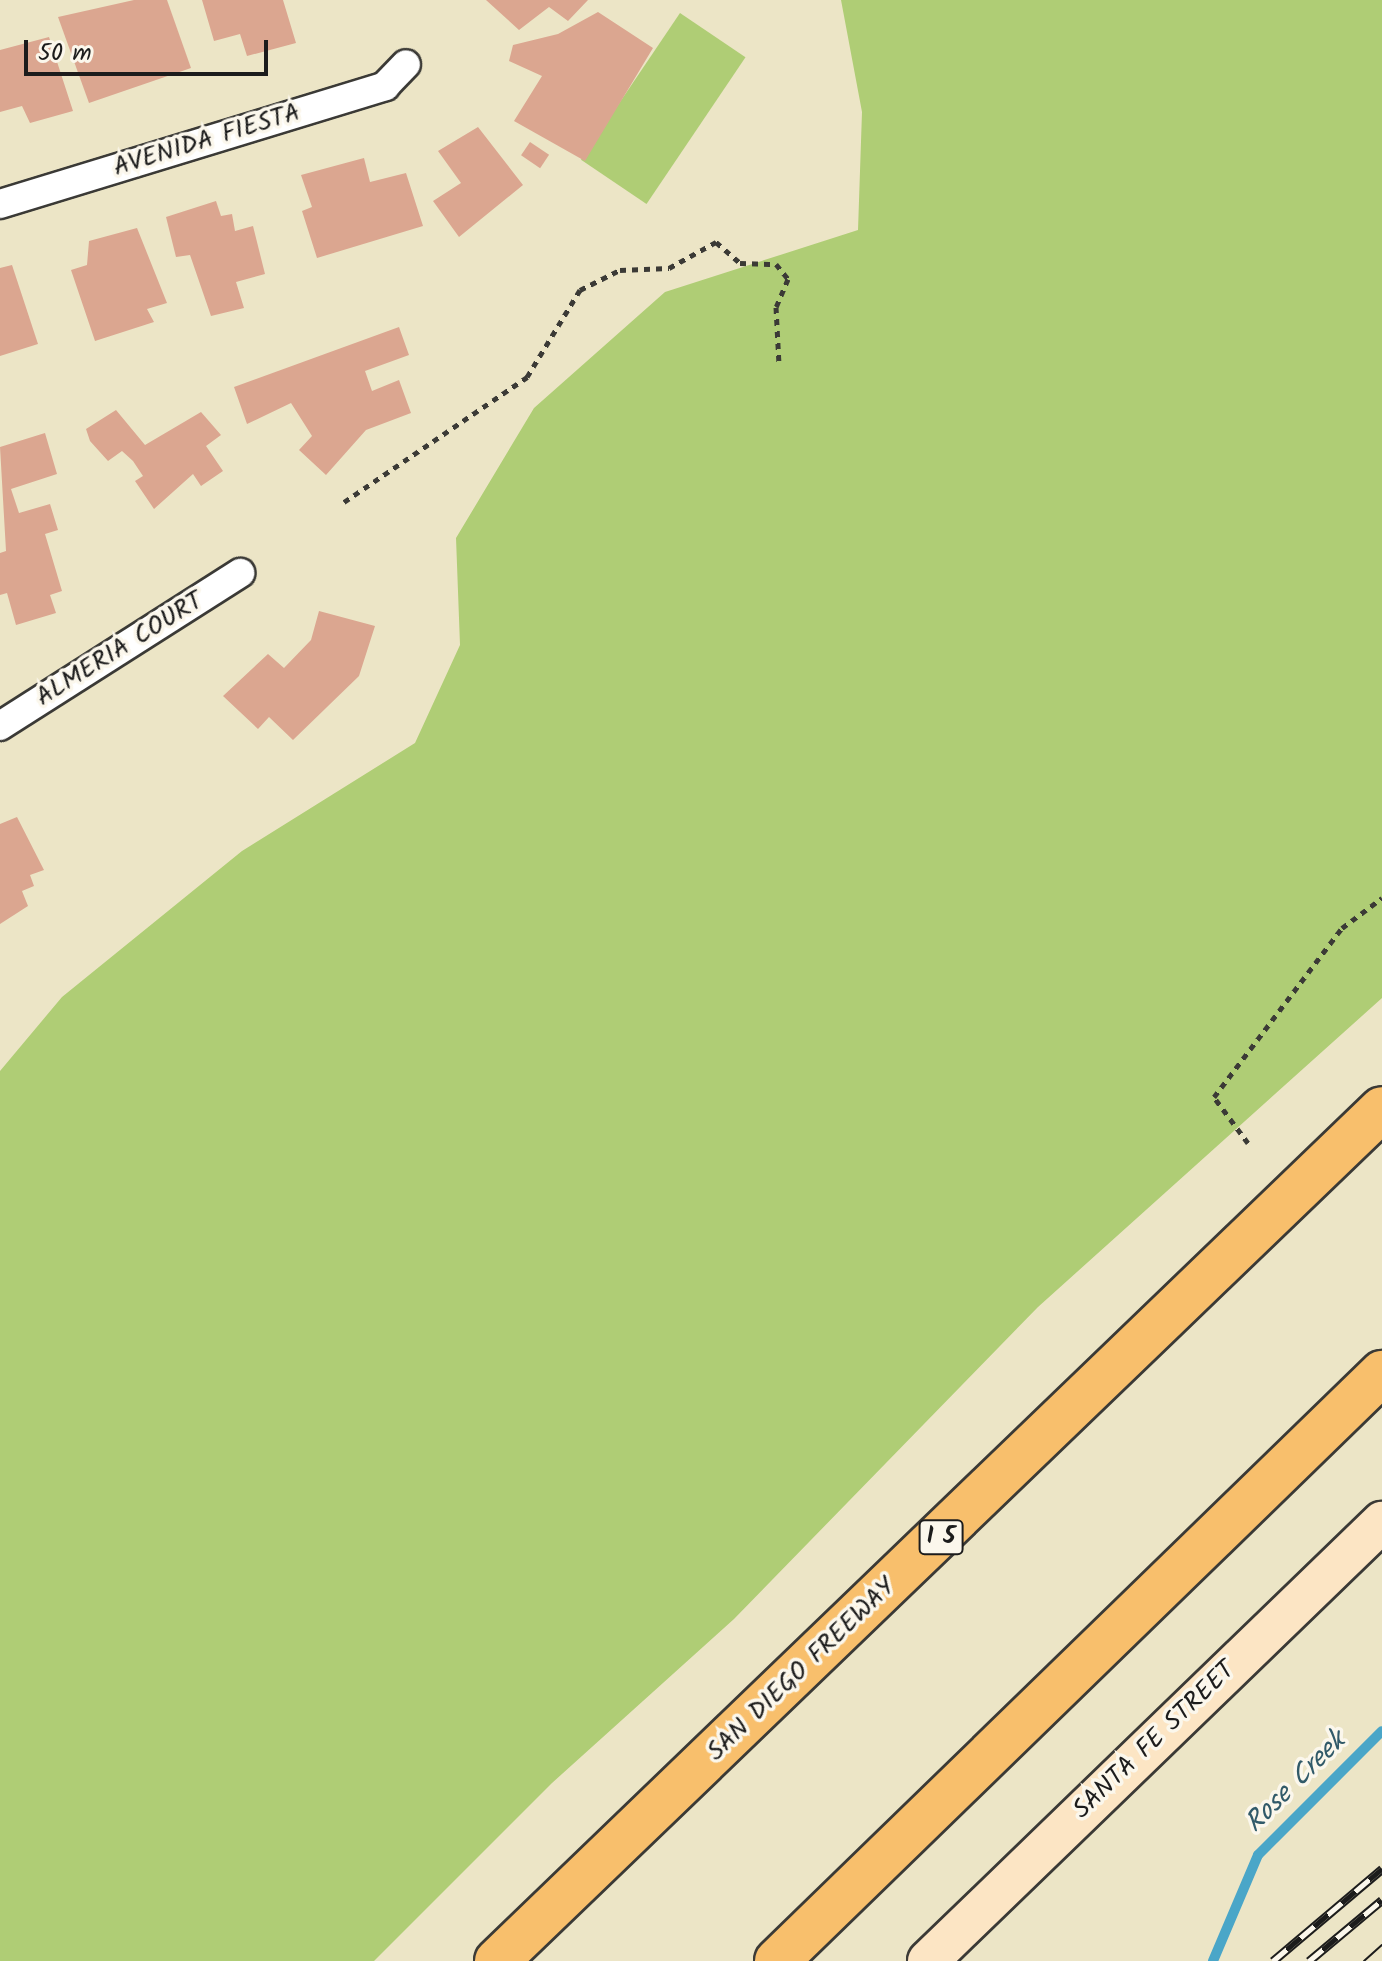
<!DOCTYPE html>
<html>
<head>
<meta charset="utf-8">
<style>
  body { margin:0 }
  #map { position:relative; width:1382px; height:1961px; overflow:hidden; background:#ece5c6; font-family:Kalam,sans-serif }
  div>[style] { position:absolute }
  .green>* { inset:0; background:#afcd75; transform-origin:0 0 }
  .stream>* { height:10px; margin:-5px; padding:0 5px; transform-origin:5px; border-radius:5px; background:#4aa6c8 }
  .building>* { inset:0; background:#dba690; transform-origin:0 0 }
  .path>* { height:5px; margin-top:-2.5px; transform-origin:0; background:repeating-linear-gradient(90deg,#3b3a36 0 6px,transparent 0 12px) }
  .roads { filter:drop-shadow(2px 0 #3b3a36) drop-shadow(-2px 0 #3b3a36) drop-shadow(0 2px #3b3a36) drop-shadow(0 -2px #3b3a36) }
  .street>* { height:28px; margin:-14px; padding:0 14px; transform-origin:14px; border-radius:14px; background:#fff }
  .secondary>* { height:40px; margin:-20px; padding:0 20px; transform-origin:20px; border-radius:20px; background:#fce5c4 }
  .highway>* { height:44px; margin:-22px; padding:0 22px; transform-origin:22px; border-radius:22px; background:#f8bf6c }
  .tram>* { height:2px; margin:-1px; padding:0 1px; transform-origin:1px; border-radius:1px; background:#1c1c1c }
  .rail>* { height:9px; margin-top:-4.5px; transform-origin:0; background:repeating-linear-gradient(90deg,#fbf7ec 0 18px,#1c1c1c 0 36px); box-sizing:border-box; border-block:2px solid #1c1c1c }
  span { translate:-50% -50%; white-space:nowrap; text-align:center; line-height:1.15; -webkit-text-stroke:7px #fbf7ec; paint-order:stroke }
  .shield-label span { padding:2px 6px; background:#fbf7ec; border:2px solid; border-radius:6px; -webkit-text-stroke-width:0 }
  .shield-label { font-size:24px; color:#1c1c1c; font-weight:700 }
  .street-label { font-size:26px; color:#1c1c1c }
  .water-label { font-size:28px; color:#315a69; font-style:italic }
  .scale { position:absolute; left:24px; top:40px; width:244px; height:36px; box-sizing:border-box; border:4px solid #1c1c1c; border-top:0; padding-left:10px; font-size:24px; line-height:28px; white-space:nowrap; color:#1c1c1c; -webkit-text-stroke:6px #fbf7ec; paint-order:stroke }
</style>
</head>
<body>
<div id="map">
  <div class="green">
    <div style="clip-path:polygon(841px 0,1382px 0,1382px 998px,1038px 1307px,734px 1619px,552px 1783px,374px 1961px,0 1961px,0 1071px,62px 997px,242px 851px,415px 743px,460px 645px,456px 538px,534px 408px,665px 292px,858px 230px,862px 112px)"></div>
    <div style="left:680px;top:13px;width:79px;height:177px;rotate:34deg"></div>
  </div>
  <div class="stream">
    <div style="left:1213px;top:1961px;width:115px;rotate:-67deg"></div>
    <div style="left:1258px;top:1855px;width:175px;rotate:-45deg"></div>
  </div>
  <div class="building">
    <div style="clip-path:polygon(134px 0,167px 0,191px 68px,89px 103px,58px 17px)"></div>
    <div style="clip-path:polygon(202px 0,283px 0,296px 43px,247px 56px,240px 34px,214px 41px)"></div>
    <div style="clip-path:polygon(486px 0,588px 0,568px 21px,549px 7px,519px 30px)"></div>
    <div style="clip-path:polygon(598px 12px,653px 48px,585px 161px,514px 121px,542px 76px,509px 61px,513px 45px,558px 34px)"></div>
    <div style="clip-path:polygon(49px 37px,73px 111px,30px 123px,22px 106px,0 112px,0 50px)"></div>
    <div style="clip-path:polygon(478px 127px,523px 185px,459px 237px,433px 201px,461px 183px,438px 151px)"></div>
    <div style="left:530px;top:142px;width:23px;height:16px;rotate:34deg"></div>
    <div style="clip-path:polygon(364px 158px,370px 182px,406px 173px,423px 226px,317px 258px,302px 211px,312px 207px,301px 175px)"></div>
    <div style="clip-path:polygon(216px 201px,221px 216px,232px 214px,235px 231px,253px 226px,265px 274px,236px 282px,244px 308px,211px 316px,190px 255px,176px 257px,166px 217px)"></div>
    <div style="clip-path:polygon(137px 228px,167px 303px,147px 309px,154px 322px,95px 341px,71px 270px,87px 265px,89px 241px)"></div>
    <div style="clip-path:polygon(12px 265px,38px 344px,0 356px,0 268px)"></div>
    <div style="clip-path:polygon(399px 327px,409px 355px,365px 371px,372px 391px,399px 380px,411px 413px,366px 430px,326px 475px,299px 450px,312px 436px,291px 403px,247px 424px,234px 387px)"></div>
    <div style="clip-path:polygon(116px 410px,145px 445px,201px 412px,221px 435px,206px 446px,223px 471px,201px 486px,193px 474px,154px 509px,135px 481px,143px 476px,133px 461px,122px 451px,108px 461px,90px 441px,86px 429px)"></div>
    <div style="clip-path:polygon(45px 433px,57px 474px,11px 489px,19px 513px,50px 504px,58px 530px,45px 534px,62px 591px,50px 595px,56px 613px,16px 625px,7px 593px,0 595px,0 553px,6px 551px,0 447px)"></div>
    <div style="clip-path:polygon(319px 611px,375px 626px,359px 676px,293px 740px,269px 717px,258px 729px,223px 696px,268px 654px,284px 668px,311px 640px)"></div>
    <div style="clip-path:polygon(17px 817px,44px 870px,30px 875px,34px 886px,22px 891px,28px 906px,0 924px,0 824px)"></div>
  </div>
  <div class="path">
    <div style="left:344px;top:502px;width:222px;rotate:-34.3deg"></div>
    <div style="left:527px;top:377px;width:102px;rotate:-58.7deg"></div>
    <div style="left:580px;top:290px;width:45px;rotate:-26.6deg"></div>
    <div style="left:620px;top:270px;width:49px;rotate:-2.3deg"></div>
    <div style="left:669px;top:268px;width:54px;rotate:-29deg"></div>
    <div style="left:716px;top:242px;width:32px;rotate:41deg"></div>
    <div style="left:740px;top:263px;width:36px;rotate:2deg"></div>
    <div style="left:776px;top:264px;width:19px;rotate:51deg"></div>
    <div style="left:788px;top:279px;width:30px;rotate:113deg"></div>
    <div style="left:776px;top:307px;width:57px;rotate:87deg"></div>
    <div style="left:1248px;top:1143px;width:57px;rotate:-126.5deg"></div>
    <div style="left:1214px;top:1097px;width:212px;rotate:-52.9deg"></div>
    <div style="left:1342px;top:928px;width:50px;rotate:-36.9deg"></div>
  </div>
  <div class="roads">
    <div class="street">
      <div style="left:0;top:204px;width:403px;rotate:-17deg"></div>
      <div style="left:385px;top:86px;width:30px;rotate:-46deg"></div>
      <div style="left:0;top:726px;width:285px;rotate:-32.5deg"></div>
    </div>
    <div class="secondary">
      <div style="left:928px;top:1961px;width:632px;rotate:-44.04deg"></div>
    </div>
    <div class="highway">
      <div style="left:497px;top:1961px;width:1228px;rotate:-43.91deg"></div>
      <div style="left:777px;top:1961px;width:844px;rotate:-44.18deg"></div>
    </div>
  </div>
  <div class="tram">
    <div style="left:1364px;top:1961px;width:24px;rotate:-42deg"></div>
  </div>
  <div class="rail">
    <div style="left:1273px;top:1961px;width:143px;rotate:-40.2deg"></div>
    <div style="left:1309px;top:1961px;width:95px;rotate:-39.9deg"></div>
  </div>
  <div class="shield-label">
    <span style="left:941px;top:1537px">I 5</span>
  </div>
  <div class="street-label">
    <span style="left:207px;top:141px;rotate:-17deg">AVENIDA FIESTA</span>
    <span style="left:120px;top:650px;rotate:-32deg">ALMERIA COURT</span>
    <span style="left:802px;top:1670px;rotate:-44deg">SAN DIEGO FREEWAY</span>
    <span style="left:1155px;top:1741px;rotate:-44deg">SANTA FE STREET</span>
  </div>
  <div class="water-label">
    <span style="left:1296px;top:1783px;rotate:-45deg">Rose Creek</span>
  </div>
  <div class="scale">50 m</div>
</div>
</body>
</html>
